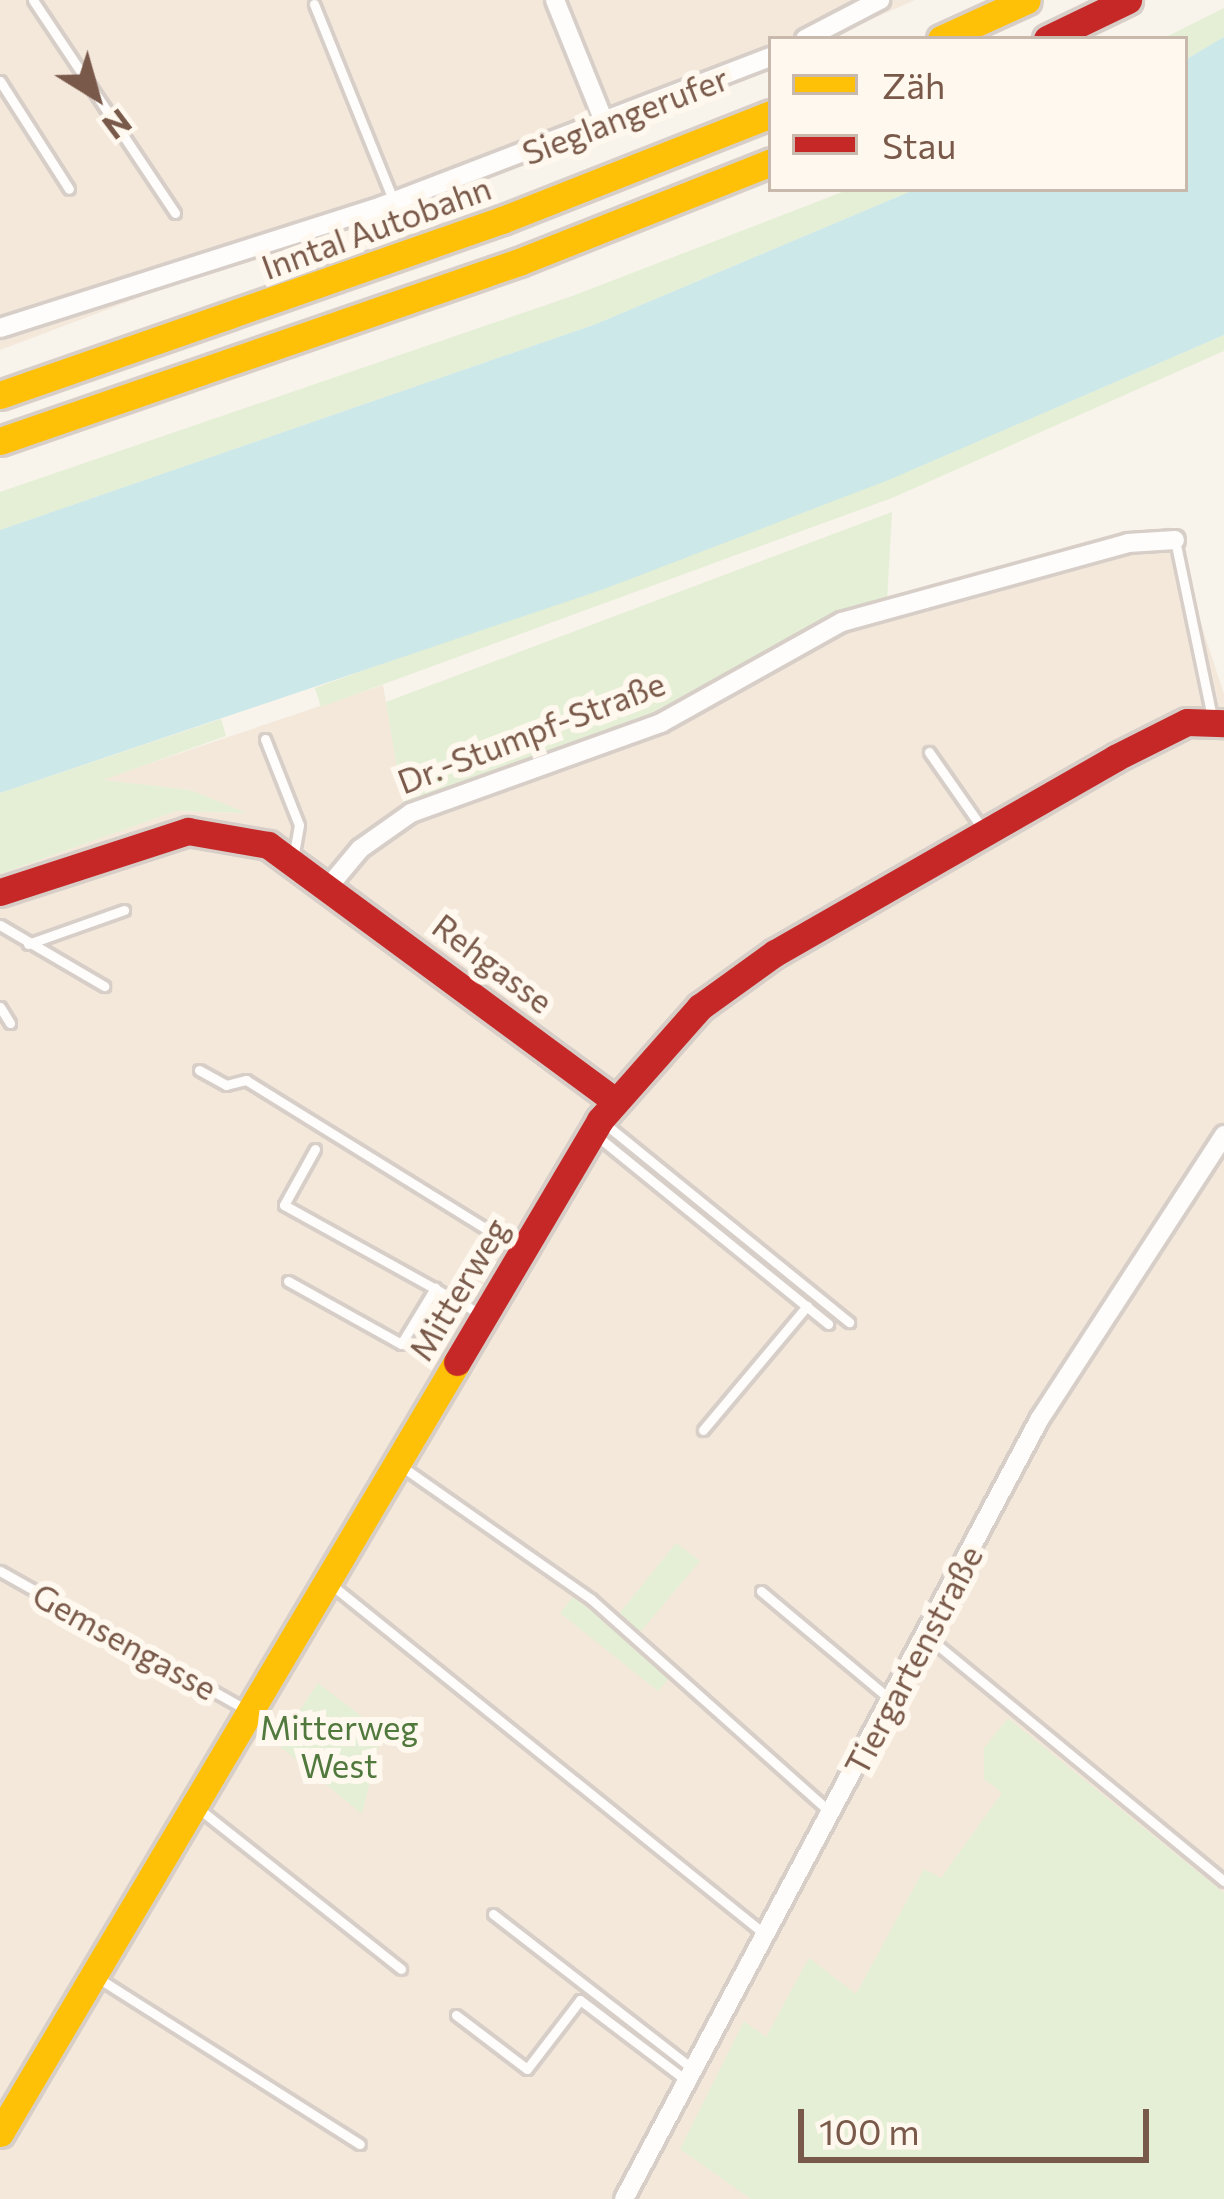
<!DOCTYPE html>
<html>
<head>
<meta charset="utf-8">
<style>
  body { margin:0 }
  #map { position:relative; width:1224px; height:2199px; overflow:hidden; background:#f8f3eb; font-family:Commissioner,sans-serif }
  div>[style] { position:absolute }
  .residential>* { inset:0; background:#f4e8db }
  .green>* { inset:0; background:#e5efd6 }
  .water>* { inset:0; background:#cce8e9 }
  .roads { filter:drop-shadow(3px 0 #d7cec8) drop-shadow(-3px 0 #d7cec8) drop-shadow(0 3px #d7cec8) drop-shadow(0 -3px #d7cec8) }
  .lane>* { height:9px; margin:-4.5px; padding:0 4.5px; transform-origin:4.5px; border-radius:4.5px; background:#fefdfc }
  .street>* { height:18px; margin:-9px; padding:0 9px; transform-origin:9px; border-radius:9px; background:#fefdfc }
  .slow>* { height:27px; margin:-13.5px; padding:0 13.5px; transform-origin:13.5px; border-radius:13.5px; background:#ffc107 }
  .jam>* { height:27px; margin:-13.5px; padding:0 13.5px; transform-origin:13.5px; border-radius:13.5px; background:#c62828 }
  span { translate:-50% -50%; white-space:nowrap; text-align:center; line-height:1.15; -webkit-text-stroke:12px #fff8ee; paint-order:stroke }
  .street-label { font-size:33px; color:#795949 }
  .park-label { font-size:33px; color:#51793e }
  .legend { position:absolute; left:768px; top:36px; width:420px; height:156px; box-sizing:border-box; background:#fff8ee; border:3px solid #c9b8ac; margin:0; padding:15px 21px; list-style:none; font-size:36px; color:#795949 }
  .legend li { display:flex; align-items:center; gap:24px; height:60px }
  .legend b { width:60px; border:3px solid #c9b8ac }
  .north { position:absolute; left:36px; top:36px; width:120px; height:120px; -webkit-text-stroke:9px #fff8ee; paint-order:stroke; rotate:143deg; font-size:33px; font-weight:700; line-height:48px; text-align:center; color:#795949 }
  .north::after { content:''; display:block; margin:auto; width:42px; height:54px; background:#795949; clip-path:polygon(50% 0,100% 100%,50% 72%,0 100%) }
  .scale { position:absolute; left:798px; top:2109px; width:351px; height:54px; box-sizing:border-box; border:6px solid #795949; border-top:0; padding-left:15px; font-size:36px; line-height:42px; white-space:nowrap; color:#795949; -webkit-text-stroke:9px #fff8ee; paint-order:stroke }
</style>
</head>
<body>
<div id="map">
  <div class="residential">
    <div style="clip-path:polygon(0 0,915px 0,827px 39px,771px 39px,771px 62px,415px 206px,228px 264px,0 350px)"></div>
    <div style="clip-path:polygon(1169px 527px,1224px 694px,1224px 2199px,0 2199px,0 874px,176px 811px,243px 813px,190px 790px,100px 780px,383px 685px,404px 803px,491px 772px,836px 616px)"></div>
  </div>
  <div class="green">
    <div style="clip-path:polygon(1224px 8px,1224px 37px,1185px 60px,1185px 39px,1162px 39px)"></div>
    <div style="clip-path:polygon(850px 189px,916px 189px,596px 324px,0 530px,0 492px,575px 295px)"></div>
    <div style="clip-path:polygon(1224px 335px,1224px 351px,892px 498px,321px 707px,315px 688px,890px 479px)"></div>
    <div style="clip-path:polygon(892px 512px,887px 602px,656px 716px,403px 803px,386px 702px)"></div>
    <div style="clip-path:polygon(221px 719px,226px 736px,103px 780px,190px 790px,247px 813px,176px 811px,0 874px,0 793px)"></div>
    <div style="clip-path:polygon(676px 1543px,700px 1561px,631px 1643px,671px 1676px,658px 1691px,560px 1613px,573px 1597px,610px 1625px)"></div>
    <div style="clip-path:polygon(318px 1683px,382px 1732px,362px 1814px,277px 1744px)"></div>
    <div style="clip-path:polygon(1008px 1718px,1224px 1893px,1224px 2199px,751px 2199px,680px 2149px,744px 2021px,766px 2037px,809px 1958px,856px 1994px,924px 1869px,941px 1878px,1002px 1793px,984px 1779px,984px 1748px)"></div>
  </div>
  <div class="water">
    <div style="clip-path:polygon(1224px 37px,1224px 335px,891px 479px,604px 589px,0 793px,0 530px,596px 324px,916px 189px,1185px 189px,1185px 60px)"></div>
  </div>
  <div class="roads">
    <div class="lane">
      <div style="left:33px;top:0;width:256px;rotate:56.3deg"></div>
      <div style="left:314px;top:4px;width:214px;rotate:68deg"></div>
      <div style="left:0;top:81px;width:128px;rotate:57.4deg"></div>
      <div style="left:1175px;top:540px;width:181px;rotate:78.2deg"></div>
      <div style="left:265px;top:739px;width:92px;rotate:68.4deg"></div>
      <div style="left:299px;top:825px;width:35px;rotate:100deg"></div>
      <div style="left:929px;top:752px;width:93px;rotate:55.1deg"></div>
      <div style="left:0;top:925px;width:121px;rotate:30.4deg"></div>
      <div style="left:28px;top:944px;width:102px;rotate:-19.5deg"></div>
      <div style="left:0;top:1007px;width:19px;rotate:58deg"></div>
      <div style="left:199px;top:1070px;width:31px;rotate:29deg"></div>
      <div style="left:226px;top:1085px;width:21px;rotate:-14deg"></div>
      <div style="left:246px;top:1080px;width:321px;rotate:31.8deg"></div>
      <div style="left:604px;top:1123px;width:316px;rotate:39.1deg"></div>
      <div style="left:597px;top:1136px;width:298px;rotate:39.1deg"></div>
      <div style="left:315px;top:1149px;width:64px;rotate:119deg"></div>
      <div style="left:284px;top:1205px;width:223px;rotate:29deg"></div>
      <div style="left:288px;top:1281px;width:129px;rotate:29.1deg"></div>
      <div style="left:401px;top:1344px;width:66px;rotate:-58.7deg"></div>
      <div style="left:703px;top:1430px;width:162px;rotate:-50deg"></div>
      <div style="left:401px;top:1466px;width:232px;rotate:35deg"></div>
      <div style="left:591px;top:1599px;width:320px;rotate:41.7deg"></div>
      <div style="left:0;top:1571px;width:281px;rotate:29.4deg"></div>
      <div style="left:328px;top:1582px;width:558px;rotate:38.88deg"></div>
      <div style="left:761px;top:1591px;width:171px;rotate:40deg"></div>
      <div style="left:929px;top:1638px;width:382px;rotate:39.5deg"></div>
      <div style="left:198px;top:1808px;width:259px;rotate:38.4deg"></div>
      <div style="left:493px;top:1914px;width:253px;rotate:37.8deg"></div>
      <div style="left:98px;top:1978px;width:310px;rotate:32.4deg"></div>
      <div style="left:456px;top:2015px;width:89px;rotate:37.3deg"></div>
      <div style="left:527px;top:2069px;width:87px;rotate:-52.5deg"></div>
      <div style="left:580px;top:2000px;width:134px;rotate:37.1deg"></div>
    </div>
    <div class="street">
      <div style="left:555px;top:0;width:134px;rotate:68deg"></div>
      <div style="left:805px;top:39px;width:85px;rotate:-27.5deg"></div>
      <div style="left:0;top:328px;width:401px;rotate:-17.7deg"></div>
      <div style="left:382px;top:206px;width:417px;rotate:-21deg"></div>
      <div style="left:330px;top:885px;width:47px;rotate:-50.2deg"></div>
      <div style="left:360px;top:849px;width:62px;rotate:-35.2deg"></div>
      <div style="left:411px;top:813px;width:266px;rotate:-19.8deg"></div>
      <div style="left:661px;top:723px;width:207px;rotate:-29.2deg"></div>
      <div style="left:842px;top:622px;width:297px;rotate:-15.4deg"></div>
      <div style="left:1128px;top:543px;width:47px;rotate:-3.7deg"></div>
      <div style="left:624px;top:2199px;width:883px;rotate:-61.95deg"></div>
      <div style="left:1039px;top:1420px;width:340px;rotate:-57deg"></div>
    </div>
    <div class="slow">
      <div style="left:941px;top:39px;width:94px;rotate:-24.4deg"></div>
      <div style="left:0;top:395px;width:532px;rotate:-19.22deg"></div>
      <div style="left:502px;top:220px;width:289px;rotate:-21.5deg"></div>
      <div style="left:0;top:441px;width:549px;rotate:-19.03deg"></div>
      <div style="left:519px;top:262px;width:271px;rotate:-21.6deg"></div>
      <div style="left:0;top:2133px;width:896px;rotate:-59.34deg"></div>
    </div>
    <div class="jam">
      <div style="left:1047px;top:39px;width:90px;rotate:-25.7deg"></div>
      <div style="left:0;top:892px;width:198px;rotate:-18deg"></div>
      <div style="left:188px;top:831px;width:81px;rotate:9.9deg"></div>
      <div style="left:268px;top:845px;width:428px;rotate:36.4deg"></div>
      <div style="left:457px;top:1362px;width:281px;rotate:-59.4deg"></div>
      <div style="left:600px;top:1120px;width:151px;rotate:-48.5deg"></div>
      <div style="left:700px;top:1007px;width:92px;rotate:-35.8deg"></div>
      <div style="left:775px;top:953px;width:392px;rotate:-29.8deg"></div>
      <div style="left:1115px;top:758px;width:80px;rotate:-26.6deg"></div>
      <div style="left:1187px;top:722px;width:37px;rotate:2deg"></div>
    </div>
  </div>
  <div class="street-label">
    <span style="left:625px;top:115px;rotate:-21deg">Sieglangerufer</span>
    <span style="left:376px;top:227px;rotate:-20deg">Inntal Autobahn</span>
    <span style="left:531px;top:732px;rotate:-21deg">Dr.-Stumpf-Straße</span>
    <span style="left:493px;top:963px;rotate:37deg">Rehgasse</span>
    <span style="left:458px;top:1289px;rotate:-59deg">Mitterweg</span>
    <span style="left:125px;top:1641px;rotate:29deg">Gemsengasse</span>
    <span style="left:913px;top:1660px;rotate:-62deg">Tiergartenstraße</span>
  </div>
  <div class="park-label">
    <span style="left:339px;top:1746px">Mitterweg<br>West</span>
  </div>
  <ul class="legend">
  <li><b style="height:15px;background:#ffc107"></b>Zäh</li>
  <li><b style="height:15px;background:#c62828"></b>Stau</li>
  </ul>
  <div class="north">N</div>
  <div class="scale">100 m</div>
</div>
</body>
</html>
